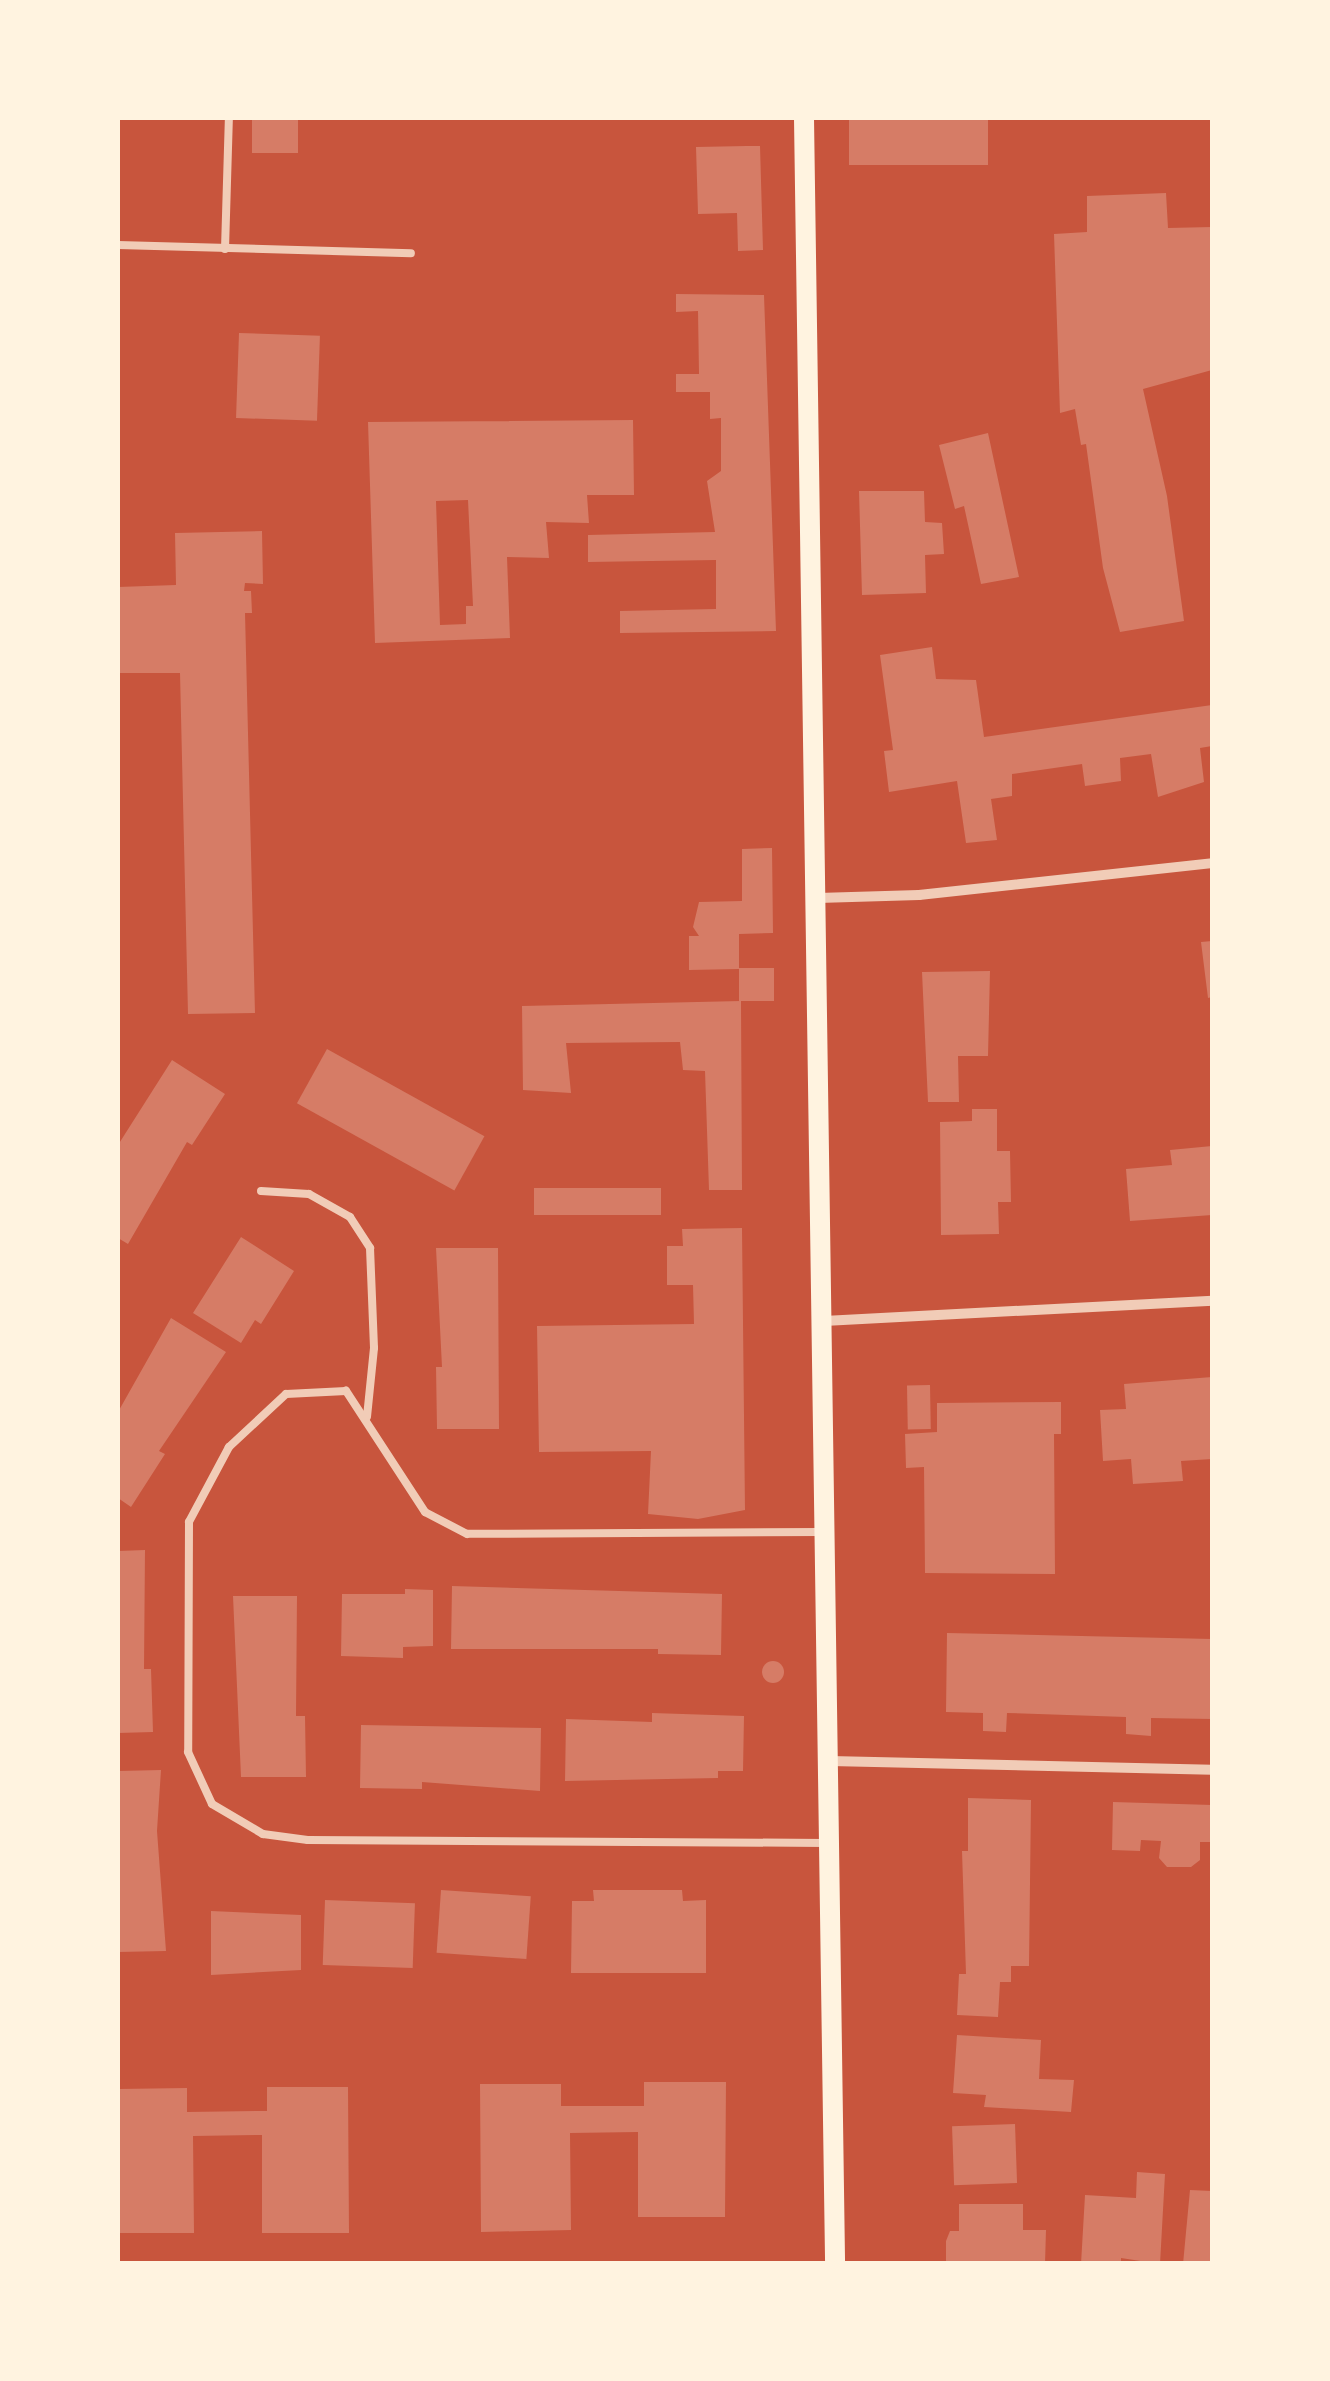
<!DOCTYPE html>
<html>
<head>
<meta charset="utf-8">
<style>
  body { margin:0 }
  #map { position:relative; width:1330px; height:2381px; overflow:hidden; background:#c8553d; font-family:"Alegreya Sans",sans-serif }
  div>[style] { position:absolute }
  .building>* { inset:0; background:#d67c66; transform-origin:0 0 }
  .round { border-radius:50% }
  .service>* { height:8px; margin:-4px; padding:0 4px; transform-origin:4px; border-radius:4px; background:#f1ccb7 }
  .minor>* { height:10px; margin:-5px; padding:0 5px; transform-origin:5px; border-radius:5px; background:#f1ccb7 }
  .secondary>* { height:20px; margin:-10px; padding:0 10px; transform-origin:10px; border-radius:10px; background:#fff3e0 }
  span { translate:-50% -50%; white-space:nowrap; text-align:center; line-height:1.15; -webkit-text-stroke:8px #fff3e0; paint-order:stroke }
  .frame { position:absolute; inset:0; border:120px solid #fff3e0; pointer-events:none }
</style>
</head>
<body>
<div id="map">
  <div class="building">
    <div style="left:252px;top:118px;width:46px;height:35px"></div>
    <div style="left:849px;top:118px;width:139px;height:47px"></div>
    <div style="clip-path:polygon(747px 146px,760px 146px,763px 250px,738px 251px,737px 213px,698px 214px,696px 147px)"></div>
    <div style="clip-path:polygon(1166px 193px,1168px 228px,1212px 227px,1212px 370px,1143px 389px,1167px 496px,1184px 621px,1120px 632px,1103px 568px,1086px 444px,1081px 445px,1075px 409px,1060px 413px,1054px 234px,1087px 232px,1087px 196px)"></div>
    <div style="clip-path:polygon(676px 294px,764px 295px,776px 631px,620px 633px,620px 611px,716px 609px,716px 560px,588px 562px,588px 535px,715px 532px,707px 481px,721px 471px,721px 418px,710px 419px,710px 392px,676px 392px,676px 374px,699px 374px,698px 311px,676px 312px)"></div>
    <div style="left:239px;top:333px;width:81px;height:85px;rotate:2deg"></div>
    <div style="clip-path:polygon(evenodd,633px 420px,634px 495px,587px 495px,589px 523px,546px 522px,549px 558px,507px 557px,510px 638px,375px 643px,368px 422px,633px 420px,468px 500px,473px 606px,466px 606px,466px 624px,440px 625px,436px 501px,468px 500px)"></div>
    <div style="clip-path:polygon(988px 433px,1019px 577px,981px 584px,964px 506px,955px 509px,939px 445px)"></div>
    <div style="clip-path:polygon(859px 491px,924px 491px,925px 522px,942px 523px,944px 554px,925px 555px,926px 593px,862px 595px)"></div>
    <div style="clip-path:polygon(262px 531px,263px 584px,245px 583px,244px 591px,251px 591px,252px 613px,245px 613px,255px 1013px,188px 1014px,180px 673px,118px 673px,118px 587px,176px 585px,175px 533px)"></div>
    <div style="clip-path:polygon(932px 647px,936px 679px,976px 680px,984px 737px,1212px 705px,1212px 746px,1200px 748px,1204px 782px,1158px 797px,1151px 754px,1120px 758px,1121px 781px,1085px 786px,1082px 764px,1012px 774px,1012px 796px,991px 799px,997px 840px,966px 843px,957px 781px,889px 792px,884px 751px,893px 750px,880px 655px)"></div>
    <div style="clip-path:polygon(772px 848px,773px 933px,739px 934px,739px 969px,689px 970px,689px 936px,699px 936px,693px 927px,699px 902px,742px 901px,742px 849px)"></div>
    <div style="clip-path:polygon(1212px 941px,1212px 997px,1208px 998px,1201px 942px)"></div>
    <div style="left:774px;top:968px;width:33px;height:35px;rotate:90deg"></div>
    <div style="clip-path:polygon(990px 971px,988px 1056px,958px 1056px,959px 1102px,928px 1102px,922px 972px)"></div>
    <div style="clip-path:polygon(741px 1001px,742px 1190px,709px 1190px,705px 1071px,683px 1070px,680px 1042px,566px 1043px,571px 1093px,523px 1090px,522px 1006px)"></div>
    <div style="left:327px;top:1049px;width:180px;height:62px;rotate:29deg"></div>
    <div style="clip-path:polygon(172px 1060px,225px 1094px,192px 1145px,187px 1142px,128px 1244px,118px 1238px,118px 1145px)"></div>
    <div style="clip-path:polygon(972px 1109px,997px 1109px,997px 1151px,1010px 1151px,1011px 1202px,998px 1202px,999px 1234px,941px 1235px,940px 1122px,972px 1121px)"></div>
    <div style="clip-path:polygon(1212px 1146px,1212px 1215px,1130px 1221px,1126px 1169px,1172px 1165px,1170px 1150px)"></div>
    <div style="left:661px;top:1188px;width:27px;height:127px;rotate:90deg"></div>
    <div style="clip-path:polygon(742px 1228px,745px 1510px,698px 1519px,648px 1514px,651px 1451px,539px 1452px,537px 1326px,694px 1324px,693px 1285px,667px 1285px,667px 1246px,683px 1246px,682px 1229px)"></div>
    <div style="clip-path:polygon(241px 1237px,294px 1271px,261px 1324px,255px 1320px,241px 1343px,193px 1313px)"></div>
    <div style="clip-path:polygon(436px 1248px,498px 1248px,499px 1429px,437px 1429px,436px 1367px,442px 1367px)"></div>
    <div style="clip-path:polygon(171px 1318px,226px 1352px,159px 1451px,165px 1454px,131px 1507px,118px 1498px,118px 1412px)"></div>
    <div style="clip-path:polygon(1212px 1377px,1212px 1459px,1181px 1461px,1183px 1481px,1133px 1484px,1131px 1459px,1103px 1461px,1100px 1410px,1126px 1409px,1124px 1384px)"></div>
    <div style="left:930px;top:1385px;width:44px;height:23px;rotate:89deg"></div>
    <div style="clip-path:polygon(1061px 1402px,1061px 1434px,1054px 1434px,1055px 1574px,925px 1573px,924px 1467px,906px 1468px,905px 1434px,937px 1432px,937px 1403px)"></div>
    <div style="clip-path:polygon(145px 1550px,144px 1669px,151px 1669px,153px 1732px,118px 1733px,118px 1551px)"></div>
    <div style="clip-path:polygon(452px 1586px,722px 1594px,721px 1655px,658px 1654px,658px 1649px,451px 1649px)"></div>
    <div style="clip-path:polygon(405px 1589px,433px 1590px,433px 1646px,403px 1647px,403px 1658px,341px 1656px,342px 1594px,405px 1594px)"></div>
    <div style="clip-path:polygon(233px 1596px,297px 1596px,296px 1716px,305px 1716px,306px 1777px,241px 1777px)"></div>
    <div style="clip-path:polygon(947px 1633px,1212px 1639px,1212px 1719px,1151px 1718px,1151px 1736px,1126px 1734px,1126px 1717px,1007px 1713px,1006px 1732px,983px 1731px,983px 1713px,946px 1712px)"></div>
    <div class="round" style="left:762px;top:1661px;width:22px;height:22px"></div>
    <div style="clip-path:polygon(652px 1713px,744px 1716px,743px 1771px,718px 1771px,718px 1778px,565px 1781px,566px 1719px,652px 1722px)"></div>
    <div style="clip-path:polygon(361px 1725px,541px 1728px,540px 1791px,422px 1782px,422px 1789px,360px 1788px)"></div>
    <div style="clip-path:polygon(161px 1770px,157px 1831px,166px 1951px,118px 1952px,118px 1771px)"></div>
    <div style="clip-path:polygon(968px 1798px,1031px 1800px,1029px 1966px,1011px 1966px,1011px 1982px,1000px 1982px,998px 2017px,957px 2015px,959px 1974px,966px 1974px,962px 1851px,968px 1851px)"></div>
    <div style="clip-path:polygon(1113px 1802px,1212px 1805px,1212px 1842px,1200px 1842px,1200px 1860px,1191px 1867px,1167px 1867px,1159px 1858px,1161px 1841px,1141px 1840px,1140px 1851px,1112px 1850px)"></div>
    <div style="left:441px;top:1890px;width:90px;height:63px;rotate:4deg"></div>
    <div style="clip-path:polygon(593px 1890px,682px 1890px,683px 1901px,706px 1900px,706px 1973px,571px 1973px,572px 1901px,594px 1901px)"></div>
    <div style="left:325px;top:1900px;width:90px;height:65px;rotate:2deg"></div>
    <div style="clip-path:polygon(211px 1911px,301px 1915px,301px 1970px,211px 1975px)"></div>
    <div style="clip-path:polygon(957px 2035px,1041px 2040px,1039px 2079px,1074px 2080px,1071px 2112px,984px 2107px,986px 2095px,953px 2093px)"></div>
    <div style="clip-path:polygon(644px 2082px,726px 2082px,725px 2217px,638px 2217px,638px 2132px,570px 2133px,571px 2230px,481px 2232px,480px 2084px,561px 2084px,561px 2106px,644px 2106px)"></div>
    <div style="clip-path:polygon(267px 2087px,348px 2087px,349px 2233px,262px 2233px,262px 2135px,193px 2136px,194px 2233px,118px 2233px,118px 2089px,187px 2088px,187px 2112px,261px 2111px,267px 2111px)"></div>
    <div style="left:1015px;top:2124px;width:59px;height:63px;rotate:88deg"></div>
    <div style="clip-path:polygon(1137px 2172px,1165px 2174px,1160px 2264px,1121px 2258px,1121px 2264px,1081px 2264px,1085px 2195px,1136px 2198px)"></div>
    <div style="clip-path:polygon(1190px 2190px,1212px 2191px,1212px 2264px,1183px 2264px)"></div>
    <div style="clip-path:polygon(959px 2204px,1023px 2204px,1023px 2230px,1046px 2230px,1045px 2264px,946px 2261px,946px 2241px,950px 2231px,959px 2231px)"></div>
  </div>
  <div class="service">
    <div style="left:118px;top:245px;width:293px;rotate:1.6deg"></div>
    <div style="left:225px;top:249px;width:131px;rotate:-88.3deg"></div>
    <div style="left:261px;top:1191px;width:48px;rotate:3.6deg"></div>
    <div style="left:309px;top:1194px;width:47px;rotate:29.3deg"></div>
    <div style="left:350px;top:1217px;width:37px;rotate:57deg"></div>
    <div style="left:370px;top:1248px;width:100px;rotate:87.7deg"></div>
    <div style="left:374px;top:1348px;width:69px;rotate:95.8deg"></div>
    <div style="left:821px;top:1532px;width:354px;rotate:179.7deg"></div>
    <div style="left:467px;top:1534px;width:47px;rotate:-152.4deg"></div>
    <div style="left:425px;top:1512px;width:145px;rotate:-123.1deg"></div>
    <div style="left:346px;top:1391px;width:60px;rotate:177.1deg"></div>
    <div style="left:286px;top:1394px;width:78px;rotate:137.1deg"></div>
    <div style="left:229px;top:1447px;width:85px;rotate:118.1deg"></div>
    <div style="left:189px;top:1522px;width:230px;rotate:90.2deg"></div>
    <div style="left:188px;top:1752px;width:57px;rotate:65.2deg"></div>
    <div style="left:212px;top:1804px;width:59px;rotate:30.5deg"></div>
    <div style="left:263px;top:1834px;width:45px;rotate:7.6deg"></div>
    <div style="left:308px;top:1840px;width:518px;rotate:0.33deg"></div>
  </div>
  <div class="minor">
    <div style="left:818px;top:898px;width:101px;rotate:-1.7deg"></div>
    <div style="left:919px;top:895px;width:295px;rotate:-6.2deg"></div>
    <div style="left:824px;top:1321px;width:389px;rotate:-3deg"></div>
    <div style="left:830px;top:1761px;width:382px;rotate:1.3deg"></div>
  </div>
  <div class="secondary">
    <div style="left:804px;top:118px;width:2146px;rotate:89.17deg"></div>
  </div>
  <div class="frame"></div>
</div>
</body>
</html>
